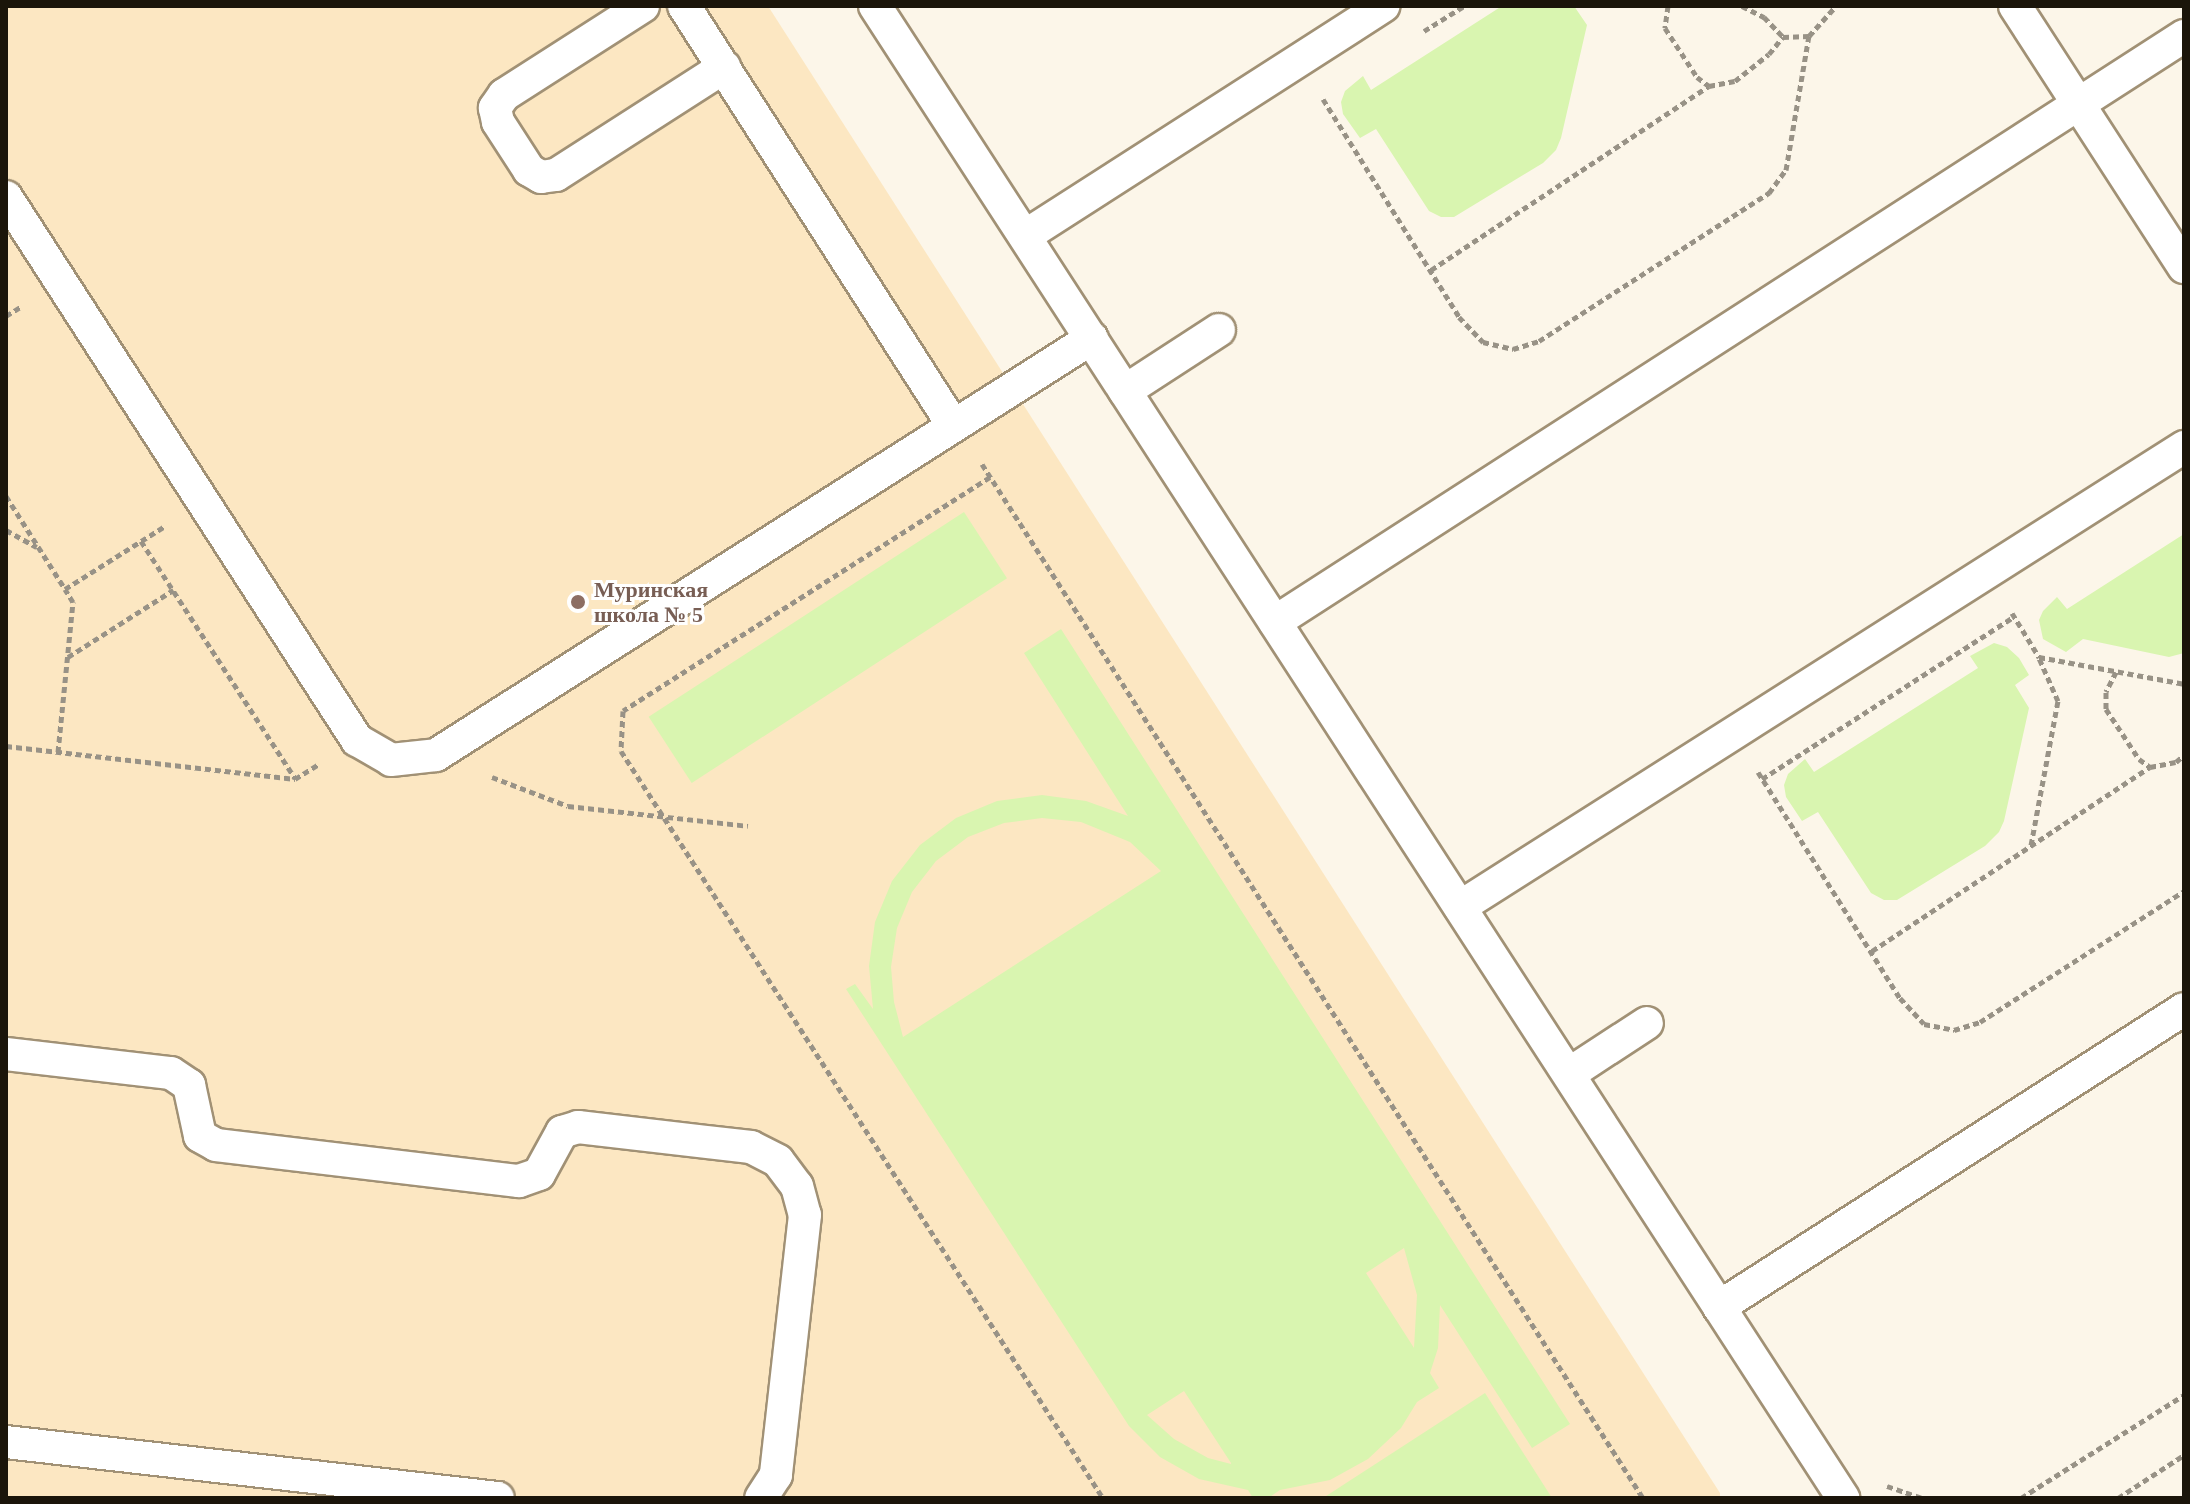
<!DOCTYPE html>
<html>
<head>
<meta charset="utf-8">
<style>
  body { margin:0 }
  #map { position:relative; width:2190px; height:1504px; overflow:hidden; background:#fcf6e9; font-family:Georgia,serif }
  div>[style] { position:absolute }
  .built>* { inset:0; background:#fce7c2 }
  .green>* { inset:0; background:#d9f5b0; transform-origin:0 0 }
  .path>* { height:5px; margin-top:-2.5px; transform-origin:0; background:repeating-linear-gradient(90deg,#989286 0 6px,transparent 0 10px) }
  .roads { filter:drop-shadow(2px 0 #a19175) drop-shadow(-2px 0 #a19175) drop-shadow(0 2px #a19175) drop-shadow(0 -2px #a19175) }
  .service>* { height:32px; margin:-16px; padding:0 16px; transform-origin:16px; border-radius:16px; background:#fff }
  .dots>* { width:22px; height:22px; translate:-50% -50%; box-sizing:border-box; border:4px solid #fff; border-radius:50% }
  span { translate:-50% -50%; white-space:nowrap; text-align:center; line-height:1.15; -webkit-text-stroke:6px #fff; paint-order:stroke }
  .education-label { font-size:22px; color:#785e54; font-weight:700 }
  .left { translate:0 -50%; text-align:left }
  .frame { position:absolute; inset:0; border:8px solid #1b150a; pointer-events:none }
</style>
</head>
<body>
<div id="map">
  <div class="built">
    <div style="clip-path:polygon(6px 6px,768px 6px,1720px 1493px,1720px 1498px,6px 1498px)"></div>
  </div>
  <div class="green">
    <div style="clip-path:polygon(1502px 6px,1574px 6px,1587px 25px,1561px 138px,1556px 150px,1543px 163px,1454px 217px,1441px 217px,1429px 211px,1376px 129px,1360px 138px,1343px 114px,1341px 102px,1345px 91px,1363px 76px,1371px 90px)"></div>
    <div style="left:964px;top:512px;width:79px;height:376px;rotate:57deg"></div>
    <div style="clip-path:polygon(2184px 534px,2184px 653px,2169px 657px,2083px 639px,2066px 652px,2043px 639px,2039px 620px,2043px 611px,2057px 597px,2067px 609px)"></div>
    <div style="clip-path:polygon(evenodd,1061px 629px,1570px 1424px,1532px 1448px,1440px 1305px,1438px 1348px,1430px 1373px,1439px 1388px,1417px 1402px,1401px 1428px,1368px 1459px,1330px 1480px,1280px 1490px,1268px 1498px,1253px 1498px,1248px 1490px,1199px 1479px,1160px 1457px,1129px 1426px,846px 989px,855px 984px,873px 1009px,869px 966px,875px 922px,892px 881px,920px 845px,956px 818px,997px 801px,1042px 795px,1086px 801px,1128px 816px,1024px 653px,1061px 629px,1042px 818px,1081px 822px,1130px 842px,1161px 871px,903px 1037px,894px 1002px,891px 967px,897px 928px,912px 892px,936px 861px,968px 837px,1004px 823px,1042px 818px,1061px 629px,1404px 1248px,1417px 1295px,1414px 1348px,1366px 1273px,1404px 1248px,1061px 629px,1184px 1391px,1231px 1463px,1231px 1464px,1208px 1458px,1174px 1439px,1147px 1415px,1184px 1391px)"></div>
    <div style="clip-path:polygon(1994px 643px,2007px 647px,2019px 658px,2029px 675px,2015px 685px,2029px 708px,2004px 821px,1999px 832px,1985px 846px,1897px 900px,1884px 900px,1871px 893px,1818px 812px,1802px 821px,1786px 797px,1784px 785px,1788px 774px,1805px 759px,1814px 772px,1978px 668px,1970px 656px)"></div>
    <div style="clip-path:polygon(1485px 1393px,1552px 1498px,1323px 1498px)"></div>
  </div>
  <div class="path">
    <div style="left:1668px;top:6px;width:22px;rotate:98deg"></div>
    <div style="left:1665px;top:28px;width:59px;rotate:56.9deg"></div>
    <div style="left:1697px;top:77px;width:15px;rotate:37deg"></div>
    <div style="left:1742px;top:6px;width:25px;rotate:27deg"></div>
    <div style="left:1764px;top:17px;width:28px;rotate:46deg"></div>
    <div style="left:1783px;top:37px;width:26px;rotate:-2deg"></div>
    <div style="left:1424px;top:31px;width:47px;rotate:-32deg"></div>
    <div style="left:1323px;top:99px;width:257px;rotate:58deg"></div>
    <div style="left:1459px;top:317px;width:35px;rotate:46deg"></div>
    <div style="left:1483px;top:342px;width:31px;rotate:13deg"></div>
    <div style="left:1513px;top:349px;width:27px;rotate:-17deg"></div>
    <div style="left:1539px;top:341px;width:274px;rotate:-32.8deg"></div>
    <div style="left:1769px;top:193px;width:29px;rotate:-54deg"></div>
    <div style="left:1786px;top:170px;width:136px;rotate:-80.3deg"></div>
    <div style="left:1809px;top:36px;width:40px;rotate:-48deg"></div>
    <div style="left:1431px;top:270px;width:333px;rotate:-33.5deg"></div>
    <div style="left:1709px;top:86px;width:26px;rotate:-11deg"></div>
    <div style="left:1735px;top:81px;width:43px;rotate:-38.5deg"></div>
    <div style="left:1769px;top:54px;width:22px;rotate:-51deg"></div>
    <div style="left:6px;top:316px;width:19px;rotate:-32deg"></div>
    <div style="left:982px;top:464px;width:1227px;rotate:57.41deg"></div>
    <div style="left:990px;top:477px;width:435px;rotate:147.5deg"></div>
    <div style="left:623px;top:711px;width:40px;rotate:92.9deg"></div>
    <div style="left:621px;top:751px;width:889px;rotate:57.17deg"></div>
    <div style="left:6px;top:496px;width:110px;rotate:57.6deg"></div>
    <div style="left:65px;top:589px;width:118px;rotate:-32.2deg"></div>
    <div style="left:6px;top:530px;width:35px;rotate:29deg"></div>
    <div style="left:141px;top:541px;width:283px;rotate:57deg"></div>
    <div style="left:2012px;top:613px;width:52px;rotate:58.5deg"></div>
    <div style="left:2039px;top:657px;width:147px;rotate:10.5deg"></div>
    <div style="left:68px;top:657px;width:125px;rotate:-32.5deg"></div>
    <div style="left:2116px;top:672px;width:22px;rotate:117deg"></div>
    <div style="left:2106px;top:692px;width:17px;rotate:90deg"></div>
    <div style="left:2106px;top:709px;width:60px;rotate:56.6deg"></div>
    <div style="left:2139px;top:759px;width:14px;rotate:36deg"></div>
    <div style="left:6px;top:746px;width:291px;rotate:6.5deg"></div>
    <div style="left:295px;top:779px;width:28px;rotate:-32deg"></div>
    <div style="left:58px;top:752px;width:151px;rotate:-84.3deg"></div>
    <div style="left:73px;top:602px;width:15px;rotate:-122deg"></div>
    <div style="left:1758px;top:772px;width:267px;rotate:57.9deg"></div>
    <div style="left:1900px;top:998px;width:35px;rotate:47deg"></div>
    <div style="left:1924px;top:1024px;width:31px;rotate:11deg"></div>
    <div style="left:1954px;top:1030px;width:27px;rotate:-17deg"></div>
    <div style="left:1980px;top:1022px;width:242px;rotate:-32.7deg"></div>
    <div style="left:492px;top:777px;width:81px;rotate:20.9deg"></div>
    <div style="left:568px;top:806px;width:181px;rotate:6.3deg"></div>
    <div style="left:1762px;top:779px;width:297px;rotate:-32.8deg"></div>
    <div style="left:2031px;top:845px;width:147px;rotate:-79.4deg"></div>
    <div style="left:2058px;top:701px;width:47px;rotate:-113.8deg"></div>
    <div style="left:1872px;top:951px;width:333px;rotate:-33.5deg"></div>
    <div style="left:2150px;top:767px;width:26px;rotate:-11deg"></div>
    <div style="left:2176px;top:762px;width:11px;rotate:-41deg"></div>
    <div style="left:1887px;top:1486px;width:36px;rotate:19deg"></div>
    <div style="left:2021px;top:1498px;width:193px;rotate:-32.3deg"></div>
    <div style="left:2118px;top:1498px;width:79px;rotate:-33.1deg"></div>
  </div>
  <div class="roads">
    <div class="service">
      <div style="left:643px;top:6px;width:165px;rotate:147.4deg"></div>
      <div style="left:504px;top:95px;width:16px;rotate:125deg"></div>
      <div style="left:495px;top:108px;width:14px;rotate:78deg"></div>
      <div style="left:498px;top:122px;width:57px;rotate:57.1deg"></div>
      <div style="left:529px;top:170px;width:14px;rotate:30deg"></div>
      <div style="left:541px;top:177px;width:15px;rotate:-8deg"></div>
      <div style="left:556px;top:175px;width:200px;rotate:-32.7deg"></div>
      <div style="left:684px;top:6px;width:499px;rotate:57.3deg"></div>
      <div style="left:875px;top:6px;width:1779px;rotate:57.02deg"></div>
      <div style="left:2015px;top:6px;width:311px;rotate:57.1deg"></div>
      <div style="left:6px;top:197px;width:647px;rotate:57.12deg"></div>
      <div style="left:357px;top:740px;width:39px;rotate:30deg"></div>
      <div style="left:391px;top:760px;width:45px;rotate:-6.3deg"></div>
      <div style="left:436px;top:755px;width:777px;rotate:-32.44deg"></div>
      <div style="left:1025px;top:236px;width:426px;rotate:-32.7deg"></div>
      <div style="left:1125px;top:391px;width:112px;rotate:-33deg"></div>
      <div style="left:1275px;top:622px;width:1082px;rotate:-32.81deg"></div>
      <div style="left:1460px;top:907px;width:858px;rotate:-32.43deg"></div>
      <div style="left:6px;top:1054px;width:166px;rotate:6.6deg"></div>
      <div style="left:171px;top:1073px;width:22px;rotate:34deg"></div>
      <div style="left:189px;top:1085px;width:52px;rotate:77.8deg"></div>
      <div style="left:200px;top:1136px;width:18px;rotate:29deg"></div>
      <div style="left:216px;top:1145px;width:305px;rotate:6.8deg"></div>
      <div style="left:519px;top:1181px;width:21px;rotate:-19deg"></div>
      <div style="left:539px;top:1174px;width:48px;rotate:-61.3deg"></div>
      <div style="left:562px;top:1132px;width:17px;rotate:-17deg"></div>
      <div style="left:578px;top:1127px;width:174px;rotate:6.6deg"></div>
      <div style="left:751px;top:1147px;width:30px;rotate:27deg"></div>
      <div style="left:778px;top:1161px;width:31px;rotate:53deg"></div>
      <div style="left:797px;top:1186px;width:30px;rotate:75deg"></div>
      <div style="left:805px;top:1215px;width:262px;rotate:96.4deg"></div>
      <div style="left:776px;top:1475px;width:27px;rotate:123deg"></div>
      <div style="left:1569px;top:1074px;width:93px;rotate:-33.2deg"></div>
      <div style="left:1719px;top:1307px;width:552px;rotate:-32.65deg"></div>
      <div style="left:6px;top:1442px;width:495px;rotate:6.5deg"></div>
    </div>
  </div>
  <div class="dots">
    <div style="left:578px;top:602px;background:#8d6e63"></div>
  </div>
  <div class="education-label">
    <span class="left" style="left:594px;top:602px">Муринская<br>школа № 5</span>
  </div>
  <div class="frame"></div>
</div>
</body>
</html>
